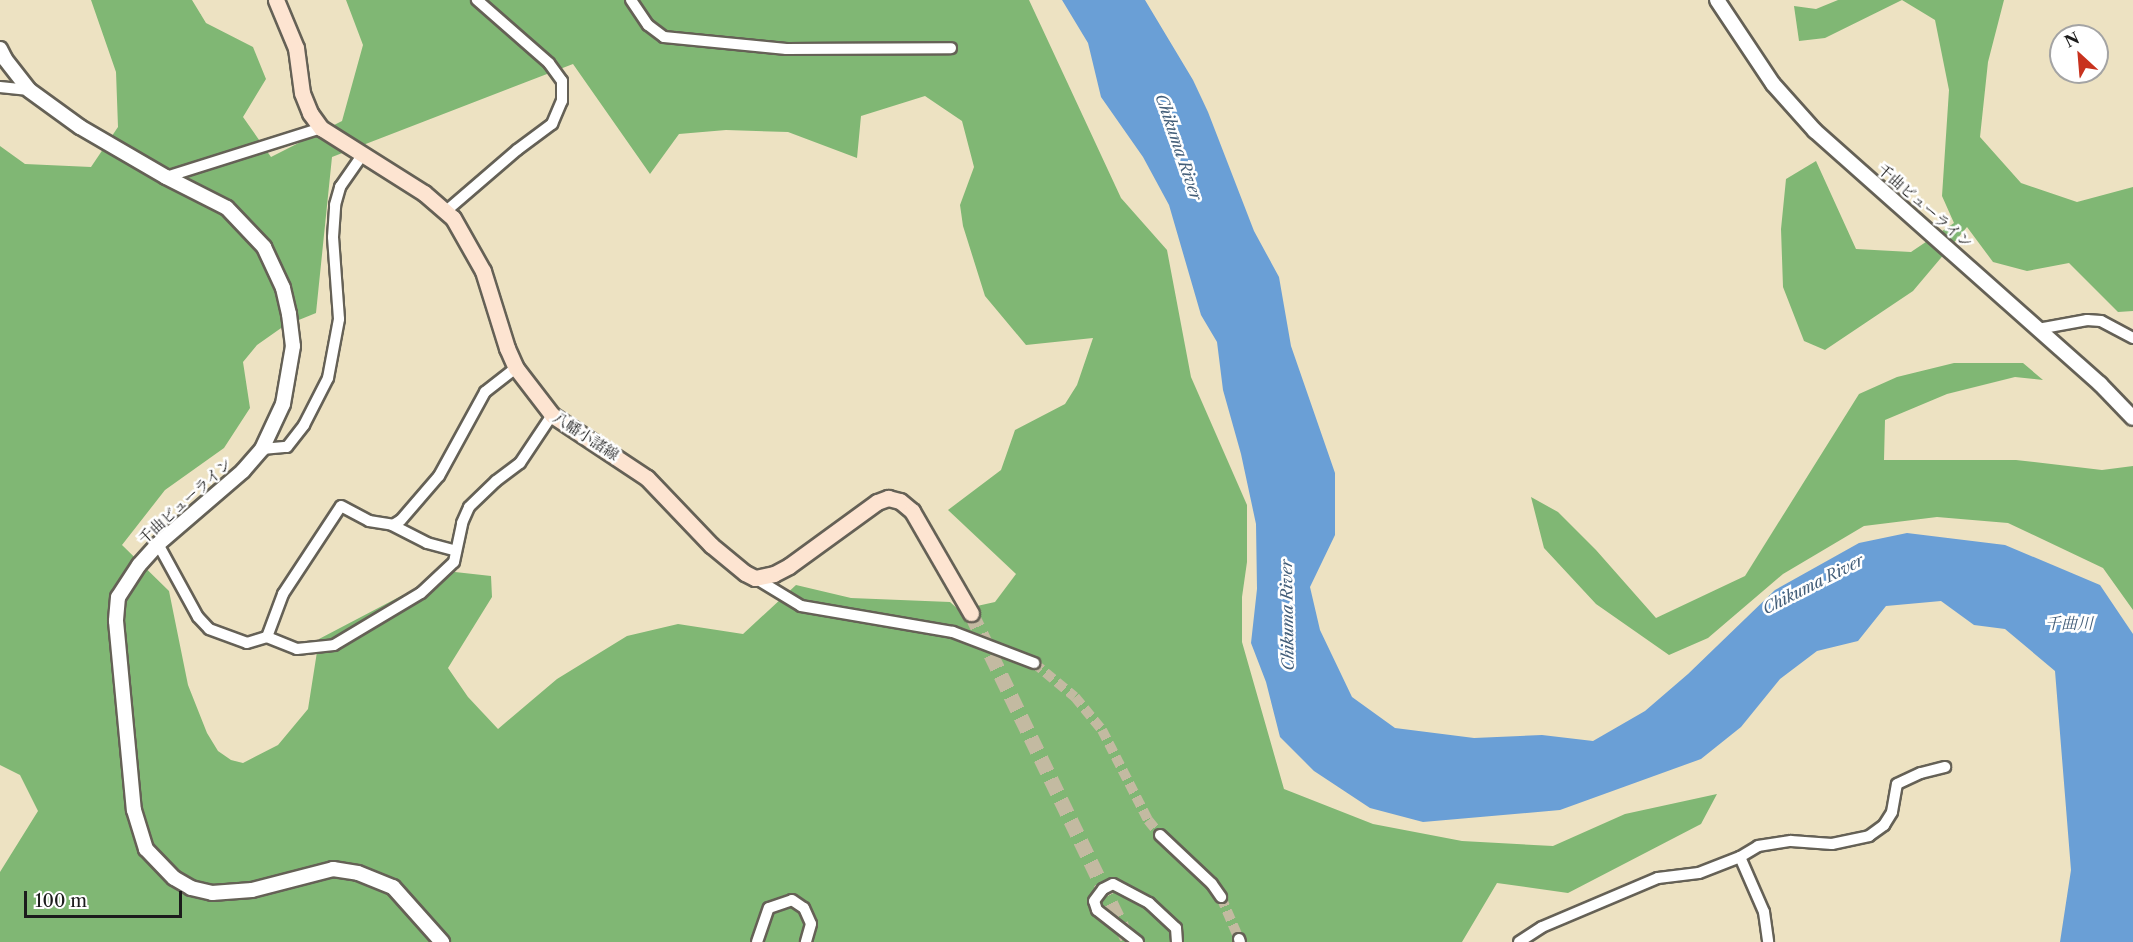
<!DOCTYPE html>
<html>
<head>
<meta charset="utf-8">
<style>
  body { margin:0 }
  #map { position:relative; width:2133px; height:942px; overflow:hidden; background:#ede2c2; font-family:"Libre Caslon Text","Noto Serif JP",serif }
  div>[style] { position:absolute }
  .forest>* { inset:0; background:#80b774 }
  .water>* { inset:0; background:#6a9fd6 }
  .minor-tunnel>* { height:10px; margin-top:-5px; transform-origin:0; background:repeating-linear-gradient(90deg,#c3baa1 0 10px,transparent 0 15px) }
  .secondary-tunnel>* { height:15px; margin-top:-7.5px; transform-origin:0; background:repeating-linear-gradient(90deg,#c3baa1 0 15px,transparent 0 23px) }
  .roads { filter:drop-shadow(2px 0 #656156) drop-shadow(-2px 0 #656156) drop-shadow(0 2px #656156) drop-shadow(0 -2px #656156) }
  .minor>* { height:10px; margin:-5px; padding:0 5px; transform-origin:5px; border-radius:5px; background:#fff }
  .tertiary>* { height:14px; margin:-7px; padding:0 7px; transform-origin:7px; border-radius:7px; background:#fff }
  .secondary>* { height:15px; margin:-7.5px; padding:0 7.5px; transform-origin:7.5px; border-radius:7.5px; background:#fde4d1 }
  span { translate:-50% -50%; white-space:nowrap; text-align:center; line-height:1.15; -webkit-text-stroke:5px #fff; paint-order:stroke }
  .street-label { font-size:15px; color:#1c1c1c }
  .water-label { font-size:16px; color:#435e79; font-style:italic }
  .north { position:absolute; left:2049px; top:24px; width:60px; height:60px; box-sizing:border-box; background:#fff; border:2px solid #a4a4a4; border-radius:50%; rotate:334deg; font-size:16px; font-weight:700; line-height:24px; text-align:center; color:#1c1c1c }
  .north::after { content:''; display:block; margin:auto; width:21px; height:27px; background:#c8321e; clip-path:polygon(50% 0,100% 100%,50% 72%,0 100%) }
  .scale { position:absolute; left:24px; top:891px; width:158px; height:27px; box-sizing:border-box; border:3px solid #1c1c1c; border-top:0; padding-left:8px; font-size:18px; line-height:21px; white-space:nowrap; color:#1c1c1c; -webkit-text-stroke:4px #fff; paint-order:stroke }
</style>
</head>
<body>
<div id="map">
  <div class="forest">
    <div style="clip-path:polygon(evenodd,91px 0,192px 0,206px 23px,253px 47px,266px 79px,243px 117px,271px 157px,342px 121px,363px 45px,346px 0,1029px 0,1121px 198px,1167px 250px,1191px 377px,1247px 505px,1247px 562px,1242px 597px,1242px 642px,1284px 789px,1373px 824px,1462px 841px,1553px 846px,1625px 814px,1717px 794px,1701px 824px,1568px 893px,1497px 883px,1462px 942px,0 942px,0 872px,38px 811px,20px 775px,0 765px,0 146px,25px 164px,91px 167px,118px 127px,116px 72px,91px 0,573px 64px,650px 174px,679px 134px,726px 130px,788px 132px,857px 158px,861px 116px,925px 96px,962px 121px,974px 167px,960px 205px,963px 226px,985px 296px,1026px 345px,1093px 338px,1077px 385px,1065px 404px,1015px 430px,1001px 470px,948px 510px,1016px 574px,995px 602px,959px 610px,950px 602px,851px 598px,796px 585px,743px 634px,678px 624px,627px 636px,557px 679px,498px 729px,468px 697px,448px 668px,492px 597px,491px 576px,446px 571px,432px 585px,401px 596px,319px 639px,308px 709px,278px 745px,243px 763px,231px 760px,218px 751px,207px 733px,188px 685px,169px 591px,122px 545px,165px 490px,224px 448px,250px 408px,243px 362px,257px 345px,284px 326px,316px 313px,332px 157px,573px 64px)"></div>
    <div style="clip-path:polygon(1838px 0,1902px 0,1825px 38px,1799px 41px,1794px 6px,1816px 9px)"></div>
    <div style="clip-path:polygon(1902px 0,2004px 0,1988px 62px,1980px 137px,2021px 183px,2077px 202px,2133px 187px,2133px 311px,2118px 312px,2069px 263px,2027px 271px,1993px 262px,1967px 227px,1913px 291px,1825px 350px,1804px 341px,1783px 287px,1781px 229px,1786px 179px,1816px 161px,1856px 249px,1911px 252px,1954px 223px,1942px 196px,1949px 90px,1935px 20px)"></div>
    <div style="clip-path:polygon(1954px 363px,2023px 363px,2043px 380px,2015px 377px,1947px 394px,1885px 420px,1884px 460px,2016px 460px,2102px 470px,2133px 466px,2133px 610px,2103px 568px,2008px 523px,1937px 517px,1864px 526px,1783px 574px,1708px 638px,1669px 655px,1596px 604px,1544px 548px,1531px 497px,1558px 512px,1596px 550px,1656px 618px,1745px 576px,1859px 394px,1897px 377px)"></div>
  </div>
  <div class="water">
    <div style="clip-path:polygon(1062px 0,1145px 0,1193px 80px,1208px 112px,1254px 231px,1279px 277px,1291px 346px,1335px 473px,1335px 535px,1310px 587px,1320px 630px,1352px 697px,1395px 728px,1474px 738px,1542px 735px,1593px 741px,1645px 711px,1688px 674px,1775px 590px,1859px 543px,1907px 533px,2005px 545px,2100px 585px,2133px 634px,2133px 942px,2060px 942px,2071px 870px,2055px 671px,2005px 629px,1974px 625px,1941px 601px,1886px 606px,1858px 641px,1817px 651px,1780px 679px,1741px 727px,1701px 759px,1560px 810px,1423px 822px,1370px 808px,1314px 771px,1280px 737px,1266px 682px,1251px 643px,1257px 589px,1256px 524px,1241px 454px,1223px 390px,1217px 342px,1201px 315px,1169px 205px,1143px 157px,1101px 97px,1088px 43px)"></div>
  </div>
  <div class="minor-tunnel">
    <div style="left:1034px;top:663px;width:53px;rotate:39.7deg"></div>
    <div style="left:1075px;top:697px;width:43px;rotate:50.7deg"></div>
    <div style="left:1102px;top:730px;width:101px;rotate:62.9deg"></div>
    <div style="left:1148px;top:820px;width:19px;rotate:51deg"></div>
    <div style="left:1221px;top:897px;width:46px;rotate:66.8deg"></div>
  </div>
  <div class="secondary-tunnel">
    <div style="left:971px;top:613px;width:365px;rotate:64.3deg"></div>
  </div>
  <div class="roads">
    <div class="minor">
      <div style="left:631px;top:0;width:30px;rotate:56deg"></div>
      <div style="left:648px;top:25px;width:20px;rotate:37deg"></div>
      <div style="left:664px;top:37px;width:123px;rotate:5.6deg"></div>
      <div style="left:786px;top:49px;width:165px;rotate:-0.3deg"></div>
      <div style="left:0;top:87px;width:29px;rotate:6deg"></div>
      <div style="left:166px;top:177px;width:163px;rotate:-17.5deg"></div>
      <div style="left:445px;top:212px;width:95px;rotate:-40.7deg"></div>
      <div style="left:517px;top:150px;width:44px;rotate:-36.6deg"></div>
      <div style="left:552px;top:124px;width:25px;rotate:-67deg"></div>
      <div style="left:562px;top:101px;width:20px;rotate:-90deg"></div>
      <div style="left:562px;top:81px;width:22px;rotate:-126deg"></div>
      <div style="left:549px;top:63px;width:96px;rotate:-138.8deg"></div>
      <div style="left:2038px;top:329px;width:50px;rotate:-10.4deg"></div>
      <div style="left:2087px;top:320px;width:14px;rotate:4deg"></div>
      <div style="left:2101px;top:321px;width:36px;rotate:28deg"></div>
      <div style="left:262px;top:449px;width:25px;rotate:-5deg"></div>
      <div style="left:287px;top:447px;width:28px;rotate:-52deg"></div>
      <div style="left:304px;top:425px;width:53px;rotate:-62.9deg"></div>
      <div style="left:328px;top:378px;width:60px;rotate:-79.4deg"></div>
      <div style="left:339px;top:319px;width:82px;rotate:-94.2deg"></div>
      <div style="left:333px;top:237px;width:32px;rotate:-86deg"></div>
      <div style="left:335px;top:205px;width:19px;rotate:-74deg"></div>
      <div style="left:340px;top:187px;width:40px;rotate:-55.1deg"></div>
      <div style="left:392px;top:525px;width:39px;rotate:27deg"></div>
      <div style="left:427px;top:543px;width:30px;rotate:15deg"></div>
      <div style="left:158px;top:544px;width:83px;rotate:61.3deg"></div>
      <div style="left:198px;top:617px;width:16px;rotate:47deg"></div>
      <div style="left:209px;top:629px;width:40px;rotate:20.2deg"></div>
      <div style="left:247px;top:643px;width:21px;rotate:-17deg"></div>
      <div style="left:267px;top:637px;width:46px;rotate:-69.6deg"></div>
      <div style="left:283px;top:594px;width:105px;rotate:-56.6deg"></div>
      <div style="left:341px;top:506px;width:32px;rotate:28deg"></div>
      <div style="left:369px;top:521px;width:24px;rotate:9deg"></div>
      <div style="left:393px;top:525px;width:9px;rotate:-32deg"></div>
      <div style="left:401px;top:520px;width:58px;rotate:-49.2deg"></div>
      <div style="left:439px;top:476px;width:96px;rotate:-61.3deg"></div>
      <div style="left:485px;top:392px;width:39px;rotate:-38deg"></div>
      <div style="left:755px;top:578px;width:54px;rotate:31.3deg"></div>
      <div style="left:801px;top:606px;width:154px;rotate:9.7deg"></div>
      <div style="left:953px;top:632px;width:87px;rotate:20.9deg"></div>
      <div style="left:267px;top:637px;width:32px;rotate:22deg"></div>
      <div style="left:297px;top:649px;width:37px;rotate:-6deg"></div>
      <div style="left:334px;top:645px;width:101px;rotate:-30.9deg"></div>
      <div style="left:421px;top:593px;width:45px;rotate:-43.2deg"></div>
      <div style="left:454px;top:562px;width:40px;rotate:-78deg"></div>
      <div style="left:462px;top:523px;width:17px;rotate:-66deg"></div>
      <div style="left:469px;top:507px;width:37px;rotate:-44deg"></div>
      <div style="left:496px;top:481px;width:30px;rotate:-37deg"></div>
      <div style="left:520px;top:463px;width:58px;rotate:-56.3deg"></div>
      <div style="left:1160px;top:835px;width:71px;rotate:43.3deg"></div>
      <div style="left:1212px;top:884px;width:16px;rotate:55deg"></div>
      <div style="left:1740px;top:857px;width:60px;rotate:66.4deg"></div>
      <div style="left:1764px;top:912px;width:30px;rotate:82deg"></div>
      <div style="left:1239px;top:939px;width:3px;rotate:72deg"></div>
      <div style="left:757px;top:942px;width:36px;rotate:-71deg"></div>
      <div style="left:769px;top:908px;width:24px;rotate:-19deg"></div>
      <div style="left:792px;top:900px;width:14px;rotate:34deg"></div>
      <div style="left:804px;top:908px;width:17px;rotate:66deg"></div>
      <div style="left:811px;top:924px;width:19px;rotate:106deg"></div>
      <div style="left:1138px;top:942px;width:52px;rotate:-142deg"></div>
      <div style="left:1097px;top:910px;width:9px;rotate:-108deg"></div>
      <div style="left:1094px;top:901px;width:15px;rotate:-53deg"></div>
      <div style="left:1103px;top:889px;width:11px;rotate:-27deg"></div>
      <div style="left:1113px;top:884px;width:41px;rotate:27.8deg"></div>
      <div style="left:1149px;top:903px;width:37px;rotate:43deg"></div>
      <div style="left:1176px;top:928px;width:14px;rotate:86deg"></div>
      <div style="left:1519px;top:942px;width:27px;rotate:-33deg"></div>
      <div style="left:1542px;top:927px;width:126px;rotate:-22.9deg"></div>
      <div style="left:1658px;top:878px;width:41px;rotate:-7deg"></div>
      <div style="left:1699px;top:873px;width:44px;rotate:-21.3deg"></div>
      <div style="left:1740px;top:857px;width:21px;rotate:-31deg"></div>
      <div style="left:1758px;top:846px;width:33px;rotate:-9deg"></div>
      <div style="left:1791px;top:841px;width:41px;rotate:4.2deg"></div>
      <div style="left:1832px;top:844px;width:38px;rotate:-12deg"></div>
      <div style="left:1869px;top:836px;width:19px;rotate:-36deg"></div>
      <div style="left:1884px;top:825px;width:15px;rotate:-58deg"></div>
      <div style="left:1892px;top:812px;width:28px;rotate:-80deg"></div>
      <div style="left:1897px;top:784px;width:26px;rotate:-25deg"></div>
      <div style="left:1921px;top:773px;width:25px;rotate:-14deg"></div>
    </div>
    <div class="tertiary">
      <div style="left:1717px;top:0;width:101px;rotate:56.3deg"></div>
      <div style="left:1773px;top:84px;width:63px;rotate:48.2deg"></div>
      <div style="left:1815px;top:131px;width:381px;rotate:41.6deg"></div>
      <div style="left:2100px;top:384px;width:47px;rotate:45.9deg"></div>
      <div style="left:0;top:49px;width:11px;rotate:63deg"></div>
      <div style="left:5px;top:59px;width:39px;rotate:52deg"></div>
      <div style="left:29px;top:90px;width:63px;rotate:36deg"></div>
      <div style="left:80px;top:127px;width:99px;rotate:30.2deg"></div>
      <div style="left:166px;top:177px;width:68px;rotate:26.9deg"></div>
      <div style="left:227px;top:208px;width:54px;rotate:46.5deg"></div>
      <div style="left:264px;top:247px;width:45px;rotate:65.1deg"></div>
      <div style="left:283px;top:288px;width:27px;rotate:77deg"></div>
      <div style="left:289px;top:314px;width:32px;rotate:83deg"></div>
      <div style="left:293px;top:346px;width:59px;rotate:99.8deg"></div>
      <div style="left:283px;top:404px;width:50px;rotate:115deg"></div>
      <div style="left:262px;top:449px;width:29px;rotate:131deg"></div>
      <div style="left:243px;top:471px;width:112px;rotate:139.3deg"></div>
      <div style="left:158px;top:544px;width:28px;rotate:132deg"></div>
      <div style="left:139px;top:565px;width:38px;rotate:123deg"></div>
      <div style="left:118px;top:597px;width:24px;rotate:95deg"></div>
      <div style="left:116px;top:621px;width:190px;rotate:84.6deg"></div>
      <div style="left:134px;top:810px;width:41px;rotate:72.9deg"></div>
      <div style="left:146px;top:849px;width:40px;rotate:46deg"></div>
      <div style="left:174px;top:878px;width:20px;rotate:30deg"></div>
      <div style="left:191px;top:888px;width:22px;rotate:13deg"></div>
      <div style="left:212px;top:893px;width:40px;rotate:-4.3deg"></div>
      <div style="left:252px;top:890px;width:84px;rotate:-14.5deg"></div>
      <div style="left:333px;top:869px;width:25px;rotate:9deg"></div>
      <div style="left:358px;top:873px;width:38px;rotate:22deg"></div>
      <div style="left:393px;top:887px;width:74px;rotate:48.3deg"></div>
    </div>
    <div class="secondary">
      <div style="left:276px;top:0;width:52px;rotate:67.4deg"></div>
      <div style="left:296px;top:48px;width:45px;rotate:82.4deg"></div>
      <div style="left:302px;top:93px;width:22px;rotate:68deg"></div>
      <div style="left:310px;top:113px;width:19px;rotate:54deg"></div>
      <div style="left:321px;top:128px;width:122px;rotate:32.3deg"></div>
      <div style="left:424px;top:193px;width:38px;rotate:41deg"></div>
      <div style="left:453px;top:218px;width:61px;rotate:60.5deg"></div>
      <div style="left:483px;top:271px;width:81px;rotate:72.7deg"></div>
      <div style="left:507px;top:348px;width:22px;rotate:66deg"></div>
      <div style="left:516px;top:368px;width:59px;rotate:52.5deg"></div>
      <div style="left:552px;top:415px;width:114px;rotate:33.6deg"></div>
      <div style="left:647px;top:478px;width:93px;rotate:46.3deg"></div>
      <div style="left:711px;top:545px;width:44px;rotate:39.5deg"></div>
      <div style="left:745px;top:573px;width:11px;rotate:27deg"></div>
      <div style="left:755px;top:578px;width:19px;rotate:-12deg"></div>
      <div style="left:774px;top:574px;width:17px;rotate:-28deg"></div>
      <div style="left:789px;top:566px;width:109px;rotate:-36deg"></div>
      <div style="left:877px;top:502px;width:12px;rotate:-20deg"></div>
      <div style="left:888px;top:498px;width:12px;rotate:14deg"></div>
      <div style="left:900px;top:501px;width:16px;rotate:40deg"></div>
      <div style="left:912px;top:511px;width:118px;rotate:60deg"></div>
    </div>
  </div>
  <div class="street-label">
    <span style="left:1925px;top:206px;rotate:41deg">千曲ビューライン</span>
    <span style="left:586px;top:436px;rotate:33deg">八幡小諸線</span>
    <span style="left:185px;top:501px;rotate:-42deg">千曲ビューライン</span>
  </div>
  <div class="water-label">
    <span style="left:1179px;top:147px;rotate:71deg">Chikuma River</span>
    <span style="left:1813px;top:584px;rotate:-27deg">Chikuma River</span>
    <span style="left:1287px;top:615px;rotate:-91deg">Chikuma River</span>
    <span style="left:2069px;top:623px">千曲川</span>
  </div>
  <div class="north">N</div>
  <div class="scale">100 m</div>
</div>
</body>
</html>
